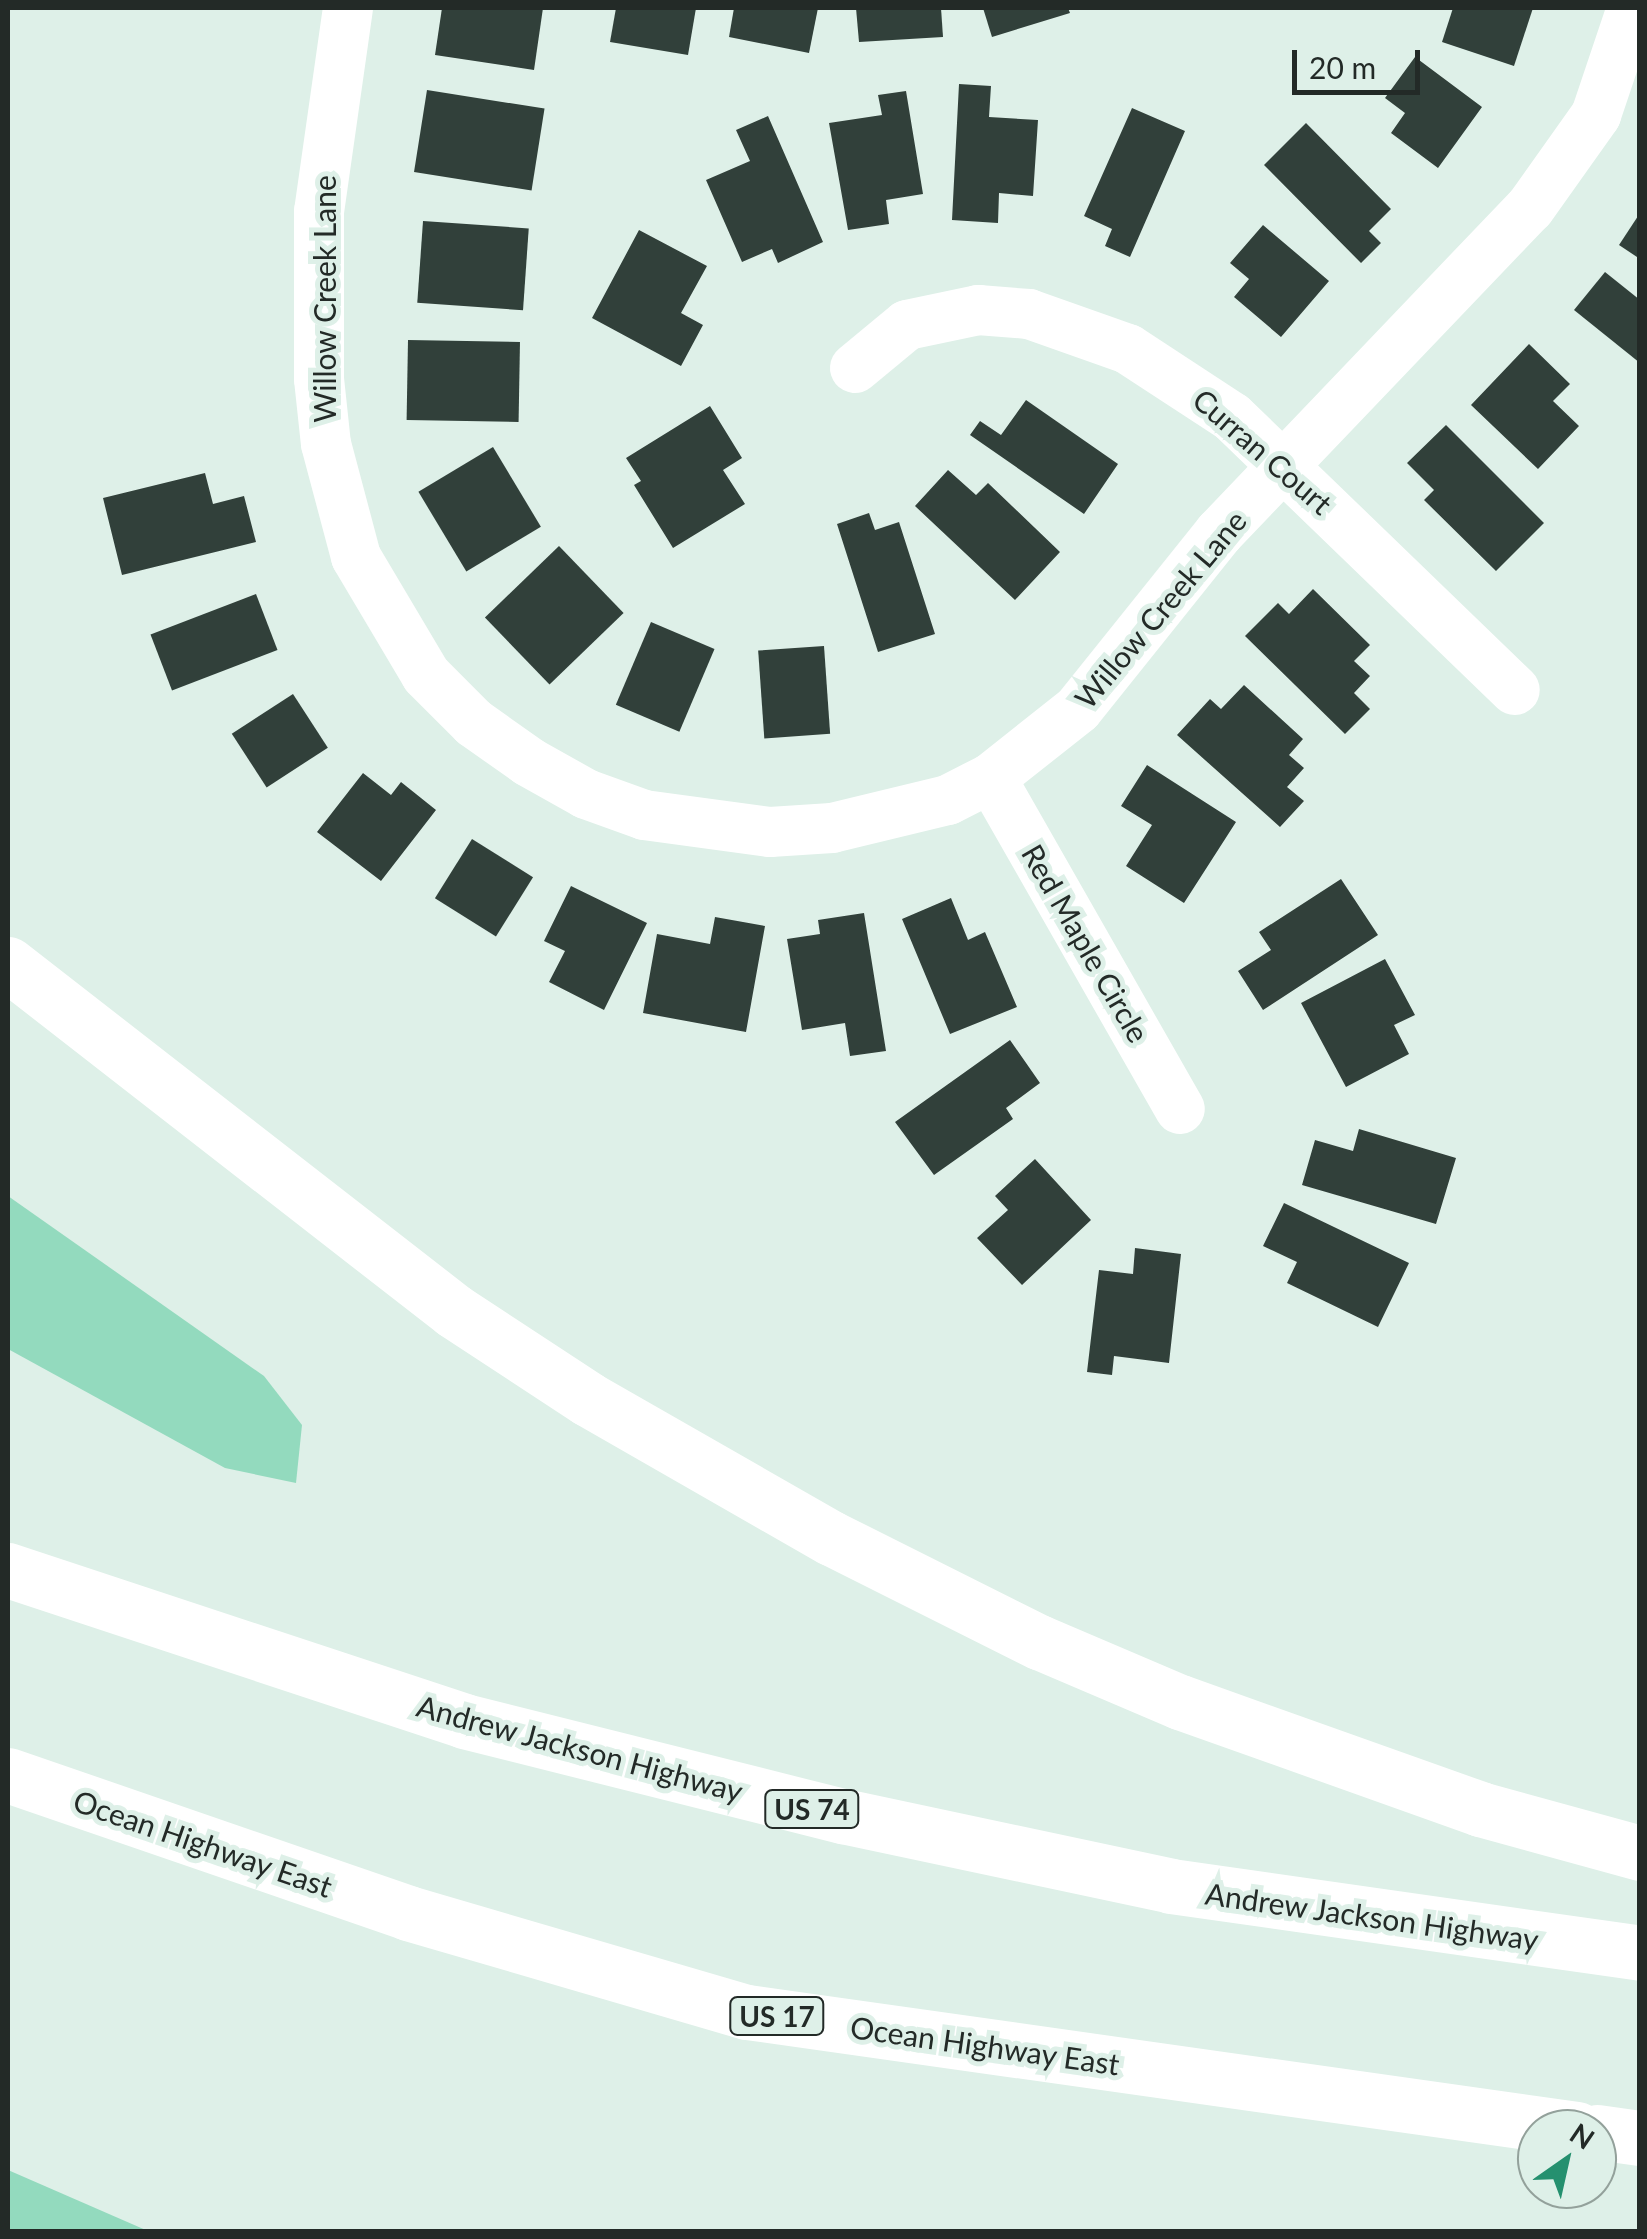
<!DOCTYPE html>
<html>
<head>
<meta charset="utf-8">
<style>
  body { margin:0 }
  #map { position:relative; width:1647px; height:2239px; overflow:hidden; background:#def0e8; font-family:Lato,sans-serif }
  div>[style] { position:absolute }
  .green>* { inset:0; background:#93dabe }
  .building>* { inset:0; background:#31403a; transform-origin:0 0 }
  .minor>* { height:50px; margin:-25px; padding:0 25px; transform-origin:25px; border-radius:25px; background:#fff }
  .motorway>* { height:55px; margin:-27.5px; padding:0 27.5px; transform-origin:27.5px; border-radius:27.5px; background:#fff }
  span { translate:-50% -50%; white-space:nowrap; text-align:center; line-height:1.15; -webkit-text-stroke:10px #def0e8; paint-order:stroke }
  .shield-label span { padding:2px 8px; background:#def0e8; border:2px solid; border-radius:8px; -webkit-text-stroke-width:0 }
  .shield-label { font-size:28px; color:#232a27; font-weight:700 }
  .street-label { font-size:30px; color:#232a27 }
  .frame { position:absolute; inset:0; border:10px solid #232a27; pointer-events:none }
  .north { position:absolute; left:1517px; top:2109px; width:100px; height:100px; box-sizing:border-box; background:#def0e8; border:2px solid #93a19b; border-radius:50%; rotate:34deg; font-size:28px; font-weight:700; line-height:40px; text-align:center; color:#232a27 }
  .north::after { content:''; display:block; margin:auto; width:35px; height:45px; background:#25906f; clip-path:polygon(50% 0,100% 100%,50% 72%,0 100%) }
  .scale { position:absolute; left:1292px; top:50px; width:128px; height:45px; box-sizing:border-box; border:5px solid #232a27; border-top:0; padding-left:12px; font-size:30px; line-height:35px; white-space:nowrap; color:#232a27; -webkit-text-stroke:8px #def0e8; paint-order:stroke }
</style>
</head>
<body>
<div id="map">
  <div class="green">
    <div style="clip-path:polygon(8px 1196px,264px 1376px,302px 1425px,296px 1483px,225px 1468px,8px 1349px)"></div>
    <div style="clip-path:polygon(8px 2170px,148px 2231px,8px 2231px)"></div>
  </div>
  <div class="building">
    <div style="clip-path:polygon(442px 8px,543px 8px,534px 70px,435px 55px)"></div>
    <div style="clip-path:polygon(616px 8px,696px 8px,688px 55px,610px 42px)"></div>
    <div style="clip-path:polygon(734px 8px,818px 8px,809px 53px,729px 37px)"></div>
    <div style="clip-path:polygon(856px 8px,941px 8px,943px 37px,859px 42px)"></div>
    <div style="clip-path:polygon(983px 8px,1068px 8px,1070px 13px,992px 37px)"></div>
    <div style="clip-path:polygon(1453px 8px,1533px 8px,1514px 66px,1442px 42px)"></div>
    <div style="clip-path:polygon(1415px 57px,1482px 107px,1438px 168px,1391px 133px,1405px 113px,1385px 98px)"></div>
    <div style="clip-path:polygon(959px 84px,991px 86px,989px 117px,1038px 120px,1033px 196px,999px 193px,998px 223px,952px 220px)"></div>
    <div style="left:427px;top:90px;width:119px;height:83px;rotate:9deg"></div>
    <div style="clip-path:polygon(906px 91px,923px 194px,886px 200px,889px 224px,848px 230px,829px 123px,882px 115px,878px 95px)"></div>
    <div style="clip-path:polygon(1132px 108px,1185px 131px,1130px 257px,1105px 246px,1112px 229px,1084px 216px)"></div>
    <div style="clip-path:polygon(768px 116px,823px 242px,778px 263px,772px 249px,742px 262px,706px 180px,750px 161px,736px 130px)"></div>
    <div style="clip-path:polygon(1306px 123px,1391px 209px,1369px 231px,1381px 243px,1361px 263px,1264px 165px)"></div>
    <div style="clip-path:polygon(1640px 213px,1640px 259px,1619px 245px)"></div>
    <div style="left:423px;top:221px;width:106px;height:82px;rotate:4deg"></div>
    <div style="clip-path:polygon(1263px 225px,1329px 281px,1281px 337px,1234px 297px,1249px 279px,1230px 263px)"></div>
    <div style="clip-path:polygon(639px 230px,707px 266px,681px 313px,703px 325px,681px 366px,592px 318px)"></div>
    <div style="clip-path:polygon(1605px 272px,1640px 300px,1640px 363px,1574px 310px)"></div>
    <div style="left:408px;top:340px;width:112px;height:80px;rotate:1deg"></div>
    <div style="clip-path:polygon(1529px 344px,1570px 384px,1553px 401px,1579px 426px,1538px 469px,1471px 405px)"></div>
    <div style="clip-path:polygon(1026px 400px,1118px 464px,1084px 514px,970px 435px,980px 421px,1001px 435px)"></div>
    <div style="clip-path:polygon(710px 406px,742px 458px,723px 470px,745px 504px,673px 548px,634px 485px,641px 481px,626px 458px)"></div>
    <div style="clip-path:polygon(1446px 425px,1544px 523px,1496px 571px,1424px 500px,1434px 490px,1407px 463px)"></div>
    <div style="left:493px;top:447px;width:93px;height:87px;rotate:59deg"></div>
    <div style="clip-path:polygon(948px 470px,976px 495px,988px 483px,1060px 552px,1015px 600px,915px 506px)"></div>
    <div style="clip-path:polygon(205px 473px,213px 504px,244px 496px,256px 542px,122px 575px,103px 498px)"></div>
    <div style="clip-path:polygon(869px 513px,875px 530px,899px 522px,935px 634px,878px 652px,837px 524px)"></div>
    <div style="left:559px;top:546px;width:93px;height:103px;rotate:46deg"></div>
    <div style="clip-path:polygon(1313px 589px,1370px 645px,1354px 661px,1370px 676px,1354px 693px,1370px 709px,1345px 734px,1245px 636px,1278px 603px,1289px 614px)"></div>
    <div style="left:256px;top:594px;width:60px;height:113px;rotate:69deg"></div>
    <div style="left:651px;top:622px;width:69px;height:90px;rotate:23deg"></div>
    <div style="left:824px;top:646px;width:88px;height:66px;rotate:86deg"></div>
    <div style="clip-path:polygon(1244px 685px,1303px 739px,1289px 755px,1304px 768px,1287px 787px,1304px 801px,1280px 827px,1177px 735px,1210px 699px,1221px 709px)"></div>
    <div style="left:293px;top:694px;width:64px;height:73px;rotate:57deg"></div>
    <div style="clip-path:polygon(1147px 765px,1236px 822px,1184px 903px,1126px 866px,1152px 825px,1121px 806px)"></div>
    <div style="clip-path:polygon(363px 773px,391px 795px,401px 782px,436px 810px,381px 881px,317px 832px)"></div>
    <div style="left:472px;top:839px;width:72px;height:70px;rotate:32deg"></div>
    <div style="clip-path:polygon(1341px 879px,1378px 935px,1263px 1010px,1238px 971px,1271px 950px,1259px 932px)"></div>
    <div style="clip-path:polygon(571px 886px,647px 923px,604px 1010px,549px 982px,565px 951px,544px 941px)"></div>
    <div style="clip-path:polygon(951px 898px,968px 940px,985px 932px,1017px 1007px,950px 1034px,902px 919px)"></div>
    <div style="clip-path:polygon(864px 913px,886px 1051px,850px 1056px,845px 1023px,802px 1030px,787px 939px,820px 934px,818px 920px)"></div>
    <div style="clip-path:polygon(715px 917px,765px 926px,746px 1032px,643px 1013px,657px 934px,710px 944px)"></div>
    <div style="clip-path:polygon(1385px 959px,1415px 1015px,1394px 1025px,1409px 1054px,1346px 1087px,1301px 1003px)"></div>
    <div style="clip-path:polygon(1010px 1040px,1040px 1083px,1006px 1108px,1013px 1119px,934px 1175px,895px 1122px)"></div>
    <div style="clip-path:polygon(1359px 1129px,1456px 1158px,1436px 1224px,1302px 1185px,1315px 1140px,1353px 1151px)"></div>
    <div style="clip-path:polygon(1035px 1159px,1091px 1220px,1022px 1285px,977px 1238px,1008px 1210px,995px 1196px)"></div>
    <div style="clip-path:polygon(1284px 1203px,1409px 1263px,1378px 1327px,1287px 1283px,1297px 1262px,1263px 1246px)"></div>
    <div style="clip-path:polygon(1135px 1248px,1181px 1254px,1169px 1363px,1114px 1356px,1112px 1375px,1087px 1372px,1099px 1270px,1133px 1274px)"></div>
  </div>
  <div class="minor">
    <div style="left:348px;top:8px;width:205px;rotate:98.1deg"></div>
    <div style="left:319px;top:211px;width:168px;rotate:90deg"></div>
    <div style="left:319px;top:379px;width:65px;rotate:83.9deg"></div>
    <div style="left:326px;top:444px;width:117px;rotate:75.1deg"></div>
    <div style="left:356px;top:557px;width:137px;rotate:59.3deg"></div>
    <div style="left:426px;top:675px;width:68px;rotate:45deg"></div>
    <div style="left:474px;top:723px;width:67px;rotate:35.3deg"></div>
    <div style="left:529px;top:762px;width:65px;rotate:29.3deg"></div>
    <div style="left:586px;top:794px;width:62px;rotate:19.9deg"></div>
    <div style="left:644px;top:815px;width:127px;rotate:7.7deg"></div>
    <div style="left:770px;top:832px;width:62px;rotate:-3.7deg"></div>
    <div style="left:832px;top:828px;width:119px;rotate:-13.6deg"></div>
    <div style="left:948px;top:800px;width:48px;rotate:-27.1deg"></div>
    <div style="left:991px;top:778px;width:111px;rotate:-38.4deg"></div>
    <div style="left:1078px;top:709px;width:226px;rotate:-51.3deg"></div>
    <div style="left:1219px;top:533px;width:450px;rotate:-46.3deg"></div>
    <div style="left:1530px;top:208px;width:114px;rotate:-54.6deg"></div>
    <div style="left:1596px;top:115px;width:113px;rotate:-71.4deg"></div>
    <div style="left:855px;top:368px;width:67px;rotate:-39.6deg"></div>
    <div style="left:907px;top:325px;width:73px;rotate:-11.9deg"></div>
    <div style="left:978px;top:310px;width:51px;rotate:4.5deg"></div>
    <div style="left:1029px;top:314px;width:105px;rotate:19.5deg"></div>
    <div style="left:1128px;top:349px;width:124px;rotate:33.2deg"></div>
    <div style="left:1232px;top:417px;width:393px;rotate:44deg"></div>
    <div style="left:991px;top:778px;width:381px;rotate:60.3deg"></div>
  </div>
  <div class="motorway">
    <div style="left:8px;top:964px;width:565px;rotate:37.88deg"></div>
    <div style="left:454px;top:1311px;width:160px;rotate:33.3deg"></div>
    <div style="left:588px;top:1399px;width:280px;rotate:29.8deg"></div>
    <div style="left:831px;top:1538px;width:233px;rotate:26.6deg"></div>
    <div style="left:1039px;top:1642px;width:153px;rotate:23.1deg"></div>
    <div style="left:1180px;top:1702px;width:319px;rotate:19.6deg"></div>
    <div style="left:1480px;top:1809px;width:166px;rotate:15.4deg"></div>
    <div style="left:8px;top:1570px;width:480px;rotate:18.3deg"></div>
    <div style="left:464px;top:1721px;width:391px;rotate:14.1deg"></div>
    <div style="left:843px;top:1816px;width:335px;rotate:12deg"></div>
    <div style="left:1171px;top:1886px;width:474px;rotate:8.1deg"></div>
    <div style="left:8px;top:1775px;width:423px;rotate:19deg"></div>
    <div style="left:408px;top:1913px;width:353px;rotate:16.3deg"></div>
    <div style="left:747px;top:2012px;width:838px;rotate:8.02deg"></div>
    <div style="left:1597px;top:2132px;width:43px;rotate:7.9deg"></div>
  </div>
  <div class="shield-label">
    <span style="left:812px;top:1809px">US 74</span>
    <span style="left:777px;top:2016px">US 17</span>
  </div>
  <div class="street-label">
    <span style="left:324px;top:299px;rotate:-90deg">Willow Creek Lane</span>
    <span style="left:1263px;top:451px;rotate:41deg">Curran Court</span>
    <span style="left:1160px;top:609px;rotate:-50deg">Willow Creek Lane</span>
    <span style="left:1086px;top:943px;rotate:60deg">Red Maple Circle</span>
    <span style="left:580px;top:1748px;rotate:15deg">Andrew Jackson Highway</span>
    <span style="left:203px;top:1843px;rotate:19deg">Ocean Highway East</span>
    <span style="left:1372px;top:1916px;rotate:8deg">Andrew Jackson Highway</span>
    <span style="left:985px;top:2045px;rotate:8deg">Ocean Highway East</span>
  </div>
  <div class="frame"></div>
  <div class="north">N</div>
  <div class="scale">20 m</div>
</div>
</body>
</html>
